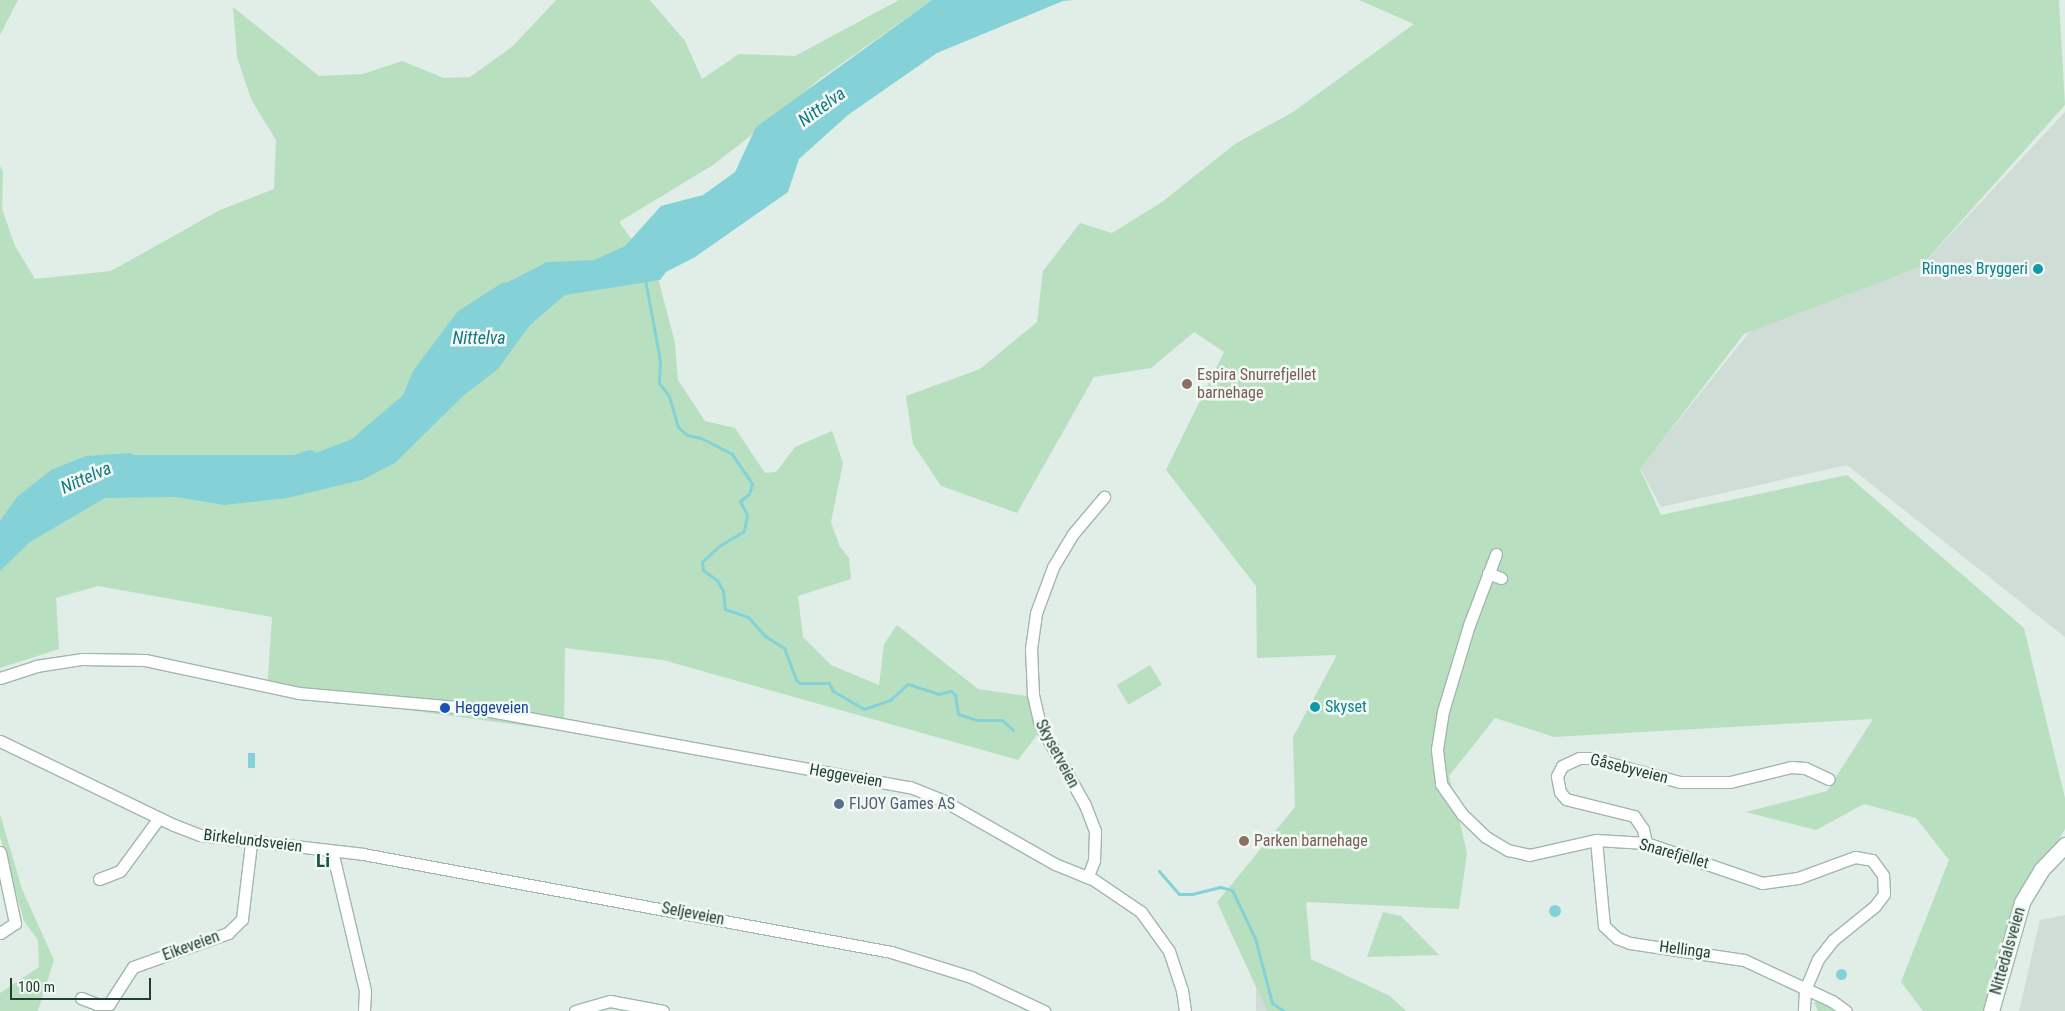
<!DOCTYPE html>
<html>
<head>
<meta charset="utf-8">
<style>
  body { margin:0 }
  #map { position:relative; width:2065px; height:1011px; overflow:hidden; background:#e1ede7; font-family:"Roboto Condensed",sans-serif }
  div>[style] { position:absolute }
  .built>* { inset:0; background:#cfddd6 }
  .green>* { inset:0; background:#b8e0c0; transform-origin:0 0 }
  .water>* { inset:0; background:#84d2d7; transform-origin:0 0 }
  .round { border-radius:50% }
  .stream>* { height:3px; margin:-1.5px; padding:0 1.5px; transform-origin:1.5px; border-radius:1.5px; background:#84d2d7 }
  .river>* { height:18px; margin:-9px; padding:0 9px; transform-origin:9px; border-radius:9px; background:#84d2d7 }
  .roads { filter:drop-shadow(1px 0 #a3b6ae) drop-shadow(-1px 0 #a3b6ae) drop-shadow(0 1px #a3b6ae) drop-shadow(0 -1px #a3b6ae) }
  .minor>* { height:11px; margin:-5.5px; padding:0 5.5px; transform-origin:5.5px; border-radius:5.5px; background:#fff }
  .secondary>* { height:15px; margin:-7.5px; padding:0 7.5px; transform-origin:7.5px; border-radius:7.5px; background:#fff }
  .dots>* { width:14px; height:14px; translate:-50% -50%; box-sizing:border-box; border:2px solid #f2f9f5; border-radius:50% }
  span { translate:-50% -50%; white-space:nowrap; text-align:center; line-height:1.15; -webkit-text-stroke:5px #f2f9f5; paint-order:stroke }
  .culture-label { font-size:16px; color:#0d838f }
  .right { translate:-100% -50%; text-align:right }
  .left { translate:0 -50%; text-align:left }
  .education-label { font-size:16px; color:#785e54 }
  .transit-label { font-size:16px; color:#164399 }
  .street-label { font-size:16px; color:#204034 }
  .service-label { font-size:16px; color:#4e5e75 }
  .water-label { font-size:18px; color:#147881; font-style:italic }
  .quarter-label { font-size:19px; color:#1a5441; font-weight:700 }
  .scale { position:absolute; left:10px; top:978px; width:141px; height:22px; box-sizing:border-box; border:2px solid #204034; border-top:0; padding-left:6px; font-size:15px; line-height:18px; white-space:nowrap; color:#204034; -webkit-text-stroke:4px #f2f9f5; paint-order:stroke }
</style>
</head>
<body>
<div id="map">
  <div class="built">
    <div style="clip-path:polygon(2065px 112px,2065px 637px,1847px 465px,1661px 507px,1640px 468px,1752px 329px,1920px 267px)"></div>
    <div style="clip-path:polygon(2065px 915px,2065px 1011px,2019px 1011px,2040px 920px)"></div>
    <div style="clip-path:polygon(1256px 987px,1267px 1011px,1256px 1011px)"></div>
  </div>
  <div class="green">
    <div style="clip-path:polygon(0 0,18px 0,0 35px)"></div>
    <div style="clip-path:polygon(556px 0,650px 0,685px 41px,702px 79px,739px 54px,795px 56px,899px 0,932px 0,817px 81px,794px 102px,713px 165px,619px 222px,657px 274px,675px 343px,678px 380px,705px 421px,735px 428px,765px 473px,776px 472px,795px 447px,832px 431px,843px 463px,831px 522px,840px 547px,849px 558px,851px 579px,798px 596px,803px 637px,831px 665px,879px 685px,884px 644px,897px 625px,978px 689px,1027px 696px,1046px 723px,1018px 760px,663px 660px,565px 648px,564px 731px,267px 691px,272px 617px,98px 586px,56px 598px,59px 649px,0 668px,0 166px,3px 171px,2px 209px,15px 246px,35px 279px,111px 271px,220px 210px,274px 189px,276px 140px,251px 99px,237px 57px,233px 7px,319px 76px,363px 74px,402px 61px,444px 78px,470px 77px,513px 46px)"></div>
    <div style="clip-path:polygon(1359px 0,2059px 0,2065px 105px,1920px 267px,1744px 334px,1640px 469px,1661px 515px,1847px 475px,2024px 628px,2065px 798px,2065px 829px,2018px 912px,1995px 1011px,1923px 1011px,1901px 982px,1949px 860px,1916px 818px,1864px 804px,1816px 830px,1746px 812px,1827px 791px,1873px 719px,1554px 737px,1495px 718px,1449px 776px,1467px 853px,1459px 909px,1306px 902px,1311px 959px,1390px 996px,1406px 1011px,1267px 1011px,1217px 902px,1295px 807px,1293px 737px,1337px 655px,1257px 658px,1256px 586px,1166px 470px,1224px 352px,1194px 332px,1151px 368px,1094px 377px,1017px 513px,941px 486px,913px 444px,906px 396px,980px 369px,1037px 322px,1043px 271px,1080px 223px,1112px 233px,1162px 202px,1235px 144px,1293px 112px,1414px 24px)"></div>
    <div style="left:1150px;top:665px;width:23px;height:39px;rotate:59deg"></div>
    <div style="clip-path:polygon(0 814px,22px 889px,54px 960px,38px 1011px,0 1011px,0 993px,39px 967px,38px 940px,24px 921px,0 836px)"></div>
    <div style="clip-path:polygon(1383px 912px,1401px 916px,1439px 955px,1367px 957px)"></div>
    <div style="clip-path:polygon(1819px 999px,1833px 1011px,1818px 1011px,1814px 1003px)"></div>
  </div>
  <div class="water">
    <div style="clip-path:polygon(932px 0,1073px 0,1063px 1px,937px 53px,848px 115px,799px 159px,788px 192px,695px 257px,666px 272px,660px 280px,565px 295px,530px 325px,498px 369px,463px 396px,395px 463px,362px 480px,287px 498px,224px 505px,176px 497px,105px 498px,30px 542px,0 571px,0 521px,17px 497px,51px 470px,86px 456px,130px 453px,155px 465px,282px 466px,352px 439px,403px 395px,413px 371px,458px 311px,502px 283px,565px 273px,625px 246px,661px 206px,703px 195px,735px 172px,756px 127px)"></div>
    <div style="left:248px;top:753px;width:7px;height:15px"></div>
    <div class="round" style="left:1549px;top:905px;width:12px;height:12px"></div>
    <div class="round" style="left:1835.5px;top:968.5px;width:11px;height:11px"></div>
  </div>
  <div class="stream">
    <div style="left:645px;top:279px;width:83px;rotate:79.6deg"></div>
    <div style="left:660px;top:361px;width:22px;rotate:93deg"></div>
    <div style="left:659px;top:383px;width:16px;rotate:52deg"></div>
    <div style="left:669px;top:396px;width:32px;rotate:74deg"></div>
    <div style="left:678px;top:427px;width:12px;rotate:42deg"></div>
    <div style="left:687px;top:435px;width:14px;rotate:12deg"></div>
    <div style="left:701px;top:438px;width:35px;rotate:27deg"></div>
    <div style="left:732px;top:454px;width:36px;rotate:56deg"></div>
    <div style="left:752px;top:484px;width:10px;rotate:107deg"></div>
    <div style="left:749px;top:494px;width:11px;rotate:142deg"></div>
    <div style="left:740px;top:501px;width:16px;rotate:63deg"></div>
    <div style="left:747px;top:515px;width:16px;rotate:101deg"></div>
    <div style="left:744px;top:531px;width:29px;rotate:149deg"></div>
    <div style="left:719px;top:546px;width:23px;rotate:137deg"></div>
    <div style="left:702px;top:562px;width:8px;rotate:83deg"></div>
    <div style="left:703px;top:570px;width:17px;rotate:36deg"></div>
    <div style="left:717px;top:580px;width:13px;rotate:61deg"></div>
    <div style="left:723px;top:591px;width:18px;rotate:84deg"></div>
    <div style="left:725px;top:609px;width:24px;rotate:19deg"></div>
    <div style="left:748px;top:617px;width:25px;rotate:48deg"></div>
    <div style="left:765px;top:636px;width:22px;rotate:32deg"></div>
    <div style="left:784px;top:648px;width:34px;rotate:69deg"></div>
    <div style="left:796px;top:680px;width:5px;rotate:37deg"></div>
    <div style="left:800px;top:683px;width:29px"></div>
    <div style="left:829px;top:683px;width:9px;rotate:63deg"></div>
    <div style="left:833px;top:691px;width:36px;rotate:30deg"></div>
    <div style="left:864px;top:709px;width:28px;rotate:-19deg"></div>
    <div style="left:890px;top:700px;width:24px;rotate:-42deg"></div>
    <div style="left:908px;top:684px;width:32px;rotate:18deg"></div>
    <div style="left:938px;top:694px;width:13px;rotate:-13deg"></div>
    <div style="left:951px;top:691px;width:6px;rotate:45deg"></div>
    <div style="left:955px;top:695px;width:19px;rotate:81deg"></div>
    <div style="left:958px;top:714px;width:20px;rotate:18deg"></div>
    <div style="left:977px;top:720px;width:25px"></div>
    <div style="left:1002px;top:720px;width:15px;rotate:42deg"></div>
    <div style="left:1159px;top:871px;width:30px;rotate:49deg"></div>
    <div style="left:1179px;top:894px;width:13px"></div>
    <div style="left:1192px;top:894px;width:29px;rotate:-14deg"></div>
    <div style="left:1220px;top:887px;width:12px;rotate:14deg"></div>
    <div style="left:1232px;top:890px;width:53px;rotate:64.4deg"></div>
    <div style="left:1255px;top:938px;width:67px;rotate:75.3deg"></div>
    <div style="left:1272px;top:1003px;width:14px;rotate:34deg"></div>
  </div>
  <div class="river">
    <div style="left:516px;top:288px;width:37px;rotate:-27deg"></div>
    <div style="left:549px;top:271px;width:47px;rotate:-2.4deg"></div>
    <div style="left:129px;top:464px;width:168px"></div>
    <div style="left:297px;top:464px;width:14px;rotate:-21deg"></div>
  </div>
  <div class="roads">
    <div class="minor">
      <div style="left:1496px;top:554px;width:76px;rotate:110.8deg"></div>
      <div style="left:1469px;top:625px;width:90px;rotate:106.8deg"></div>
      <div style="left:1443px;top:711px;width:39px;rotate:99deg"></div>
      <div style="left:1437px;top:750px;width:34px;rotate:83deg"></div>
      <div style="left:1441px;top:784px;width:37px;rotate:55deg"></div>
      <div style="left:1462px;top:814px;width:33px;rotate:44deg"></div>
      <div style="left:1486px;top:837px;width:26px;rotate:31deg"></div>
      <div style="left:1508px;top:850px;width:22px;rotate:13deg"></div>
      <div style="left:1529px;top:855px;width:69px;rotate:-12.6deg"></div>
      <div style="left:1596px;top:840px;width:50px;rotate:3.4deg"></div>
      <div style="left:1646px;top:843px;width:123px;rotate:19deg"></div>
      <div style="left:1762px;top:883px;width:36px;rotate:-8deg"></div>
      <div style="left:1798px;top:878px;width:61px;rotate:-20.2deg"></div>
      <div style="left:1855px;top:857px;width:17px;rotate:10deg"></div>
      <div style="left:1872px;top:860px;width:19px;rotate:54deg"></div>
      <div style="left:1883px;top:875px;width:19px;rotate:87deg"></div>
      <div style="left:1884px;top:894px;width:15px;rotate:127deg"></div>
      <div style="left:1875px;top:906px;width:54px;rotate:141deg"></div>
      <div style="left:1833px;top:940px;width:24px;rotate:128deg"></div>
      <div style="left:1818px;top:959px;width:33px;rotate:113deg"></div>
      <div style="left:1805px;top:989px;width:22px;rotate:93deg"></div>
      <div style="left:1488px;top:573px;width:14px;rotate:21deg"></div>
      <div style="left:0;top:678px;width:38px;rotate:-18deg"></div>
      <div style="left:36px;top:666px;width:47px;rotate:-8.7deg"></div>
      <div style="left:82px;top:659px;width:63px;rotate:0.9deg"></div>
      <div style="left:145px;top:660px;width:157px;rotate:12.1deg"></div>
      <div style="left:299px;top:693px;width:181px;rotate:5.1deg"></div>
      <div style="left:479px;top:709px;width:438px;rotate:10.3deg"></div>
      <div style="left:910px;top:787px;width:37px;rotate:22deg"></div>
      <div style="left:944px;top:801px;width:128px;rotate:29.6deg"></div>
      <div style="left:1055px;top:864px;width:42px;rotate:22.3deg"></div>
      <div style="left:1094px;top:880px;width:57px;rotate:34.2deg"></div>
      <div style="left:1141px;top:912px;width:48px;rotate:54.3deg"></div>
      <div style="left:1169px;top:951px;width:41px;rotate:71.6deg"></div>
      <div style="left:1182px;top:990px;width:21px;rotate:82deg"></div>
      <div style="left:0;top:741px;width:193px;rotate:25.8deg"></div>
      <div style="left:174px;top:825px;width:28px;rotate:21deg"></div>
      <div style="left:200px;top:835px;width:164px;rotate:6.6deg"></div>
      <div style="left:363px;top:854px;width:537px;rotate:10.51deg"></div>
      <div style="left:891px;top:952px;width:84px;rotate:17.4deg"></div>
      <div style="left:971px;top:977px;width:81px;rotate:25deg"></div>
      <div style="left:1596px;top:840px;width:86px;rotate:84.7deg"></div>
      <div style="left:1604px;top:926px;width:18px;rotate:43deg"></div>
      <div style="left:1617px;top:938px;width:14px;rotate:21deg"></div>
      <div style="left:1630px;top:943px;width:115px;rotate:8.5deg"></div>
      <div style="left:1744px;top:960px;width:97px;rotate:25deg"></div>
      <div style="left:1832px;top:1001px;width:17px;rotate:36deg"></div>
      <div style="left:1646px;top:843px;width:14px;rotate:-102deg"></div>
      <div style="left:1643px;top:829px;width:16px;rotate:-125deg"></div>
      <div style="left:1634px;top:816px;width:70px;rotate:-166deg"></div>
      <div style="left:1566px;top:799px;width:9px;rotate:-131deg"></div>
      <div style="left:1560px;top:792px;width:16px;rotate:-101deg"></div>
      <div style="left:1557px;top:776px;width:11px;rotate:-63deg"></div>
      <div style="left:1562px;top:766px;width:19px;rotate:-25deg"></div>
      <div style="left:1579px;top:758px;width:12px"></div>
      <div style="left:1591px;top:758px;width:92px;rotate:15.1deg"></div>
      <div style="left:1680px;top:782px;width:50px"></div>
      <div style="left:1730px;top:782px;width:63px;rotate:-13.8deg"></div>
      <div style="left:1791px;top:767px;width:14px;rotate:4deg"></div>
      <div style="left:1805px;top:768px;width:26px;rotate:25deg"></div>
      <div style="left:332px;top:851px;width:144px;rotate:76.7deg"></div>
      <div style="left:365px;top:991px;width:20px;rotate:93deg"></div>
      <div style="left:0;top:852px;width:73px;rotate:78.1deg"></div>
      <div style="left:15px;top:923px;width:18px;rotate:146deg"></div>
      <div style="left:1088px;top:876px;width:17px;rotate:-69deg"></div>
      <div style="left:1094px;top:860px;width:29px;rotate:-88deg"></div>
      <div style="left:1095px;top:831px;width:28px;rotate:-111deg"></div>
      <div style="left:1085px;top:805px;width:92px;rotate:-119.4deg"></div>
      <div style="left:1040px;top:725px;width:32px;rotate:-103deg"></div>
      <div style="left:1033px;top:694px;width:45px;rotate:-92.5deg"></div>
      <div style="left:1031px;top:649px;width:36px;rotate:-82deg"></div>
      <div style="left:1036px;top:613px;width:49px;rotate:-69.7deg"></div>
      <div style="left:1053px;top:567px;width:37px;rotate:-59deg"></div>
      <div style="left:1072px;top:535px;width:50px;rotate:-49.9deg"></div>
      <div style="left:99px;top:879px;width:22px;rotate:-21deg"></div>
      <div style="left:120px;top:871px;width:66px;rotate:-53.7deg"></div>
      <div style="left:81px;top:998px;width:17px;rotate:21deg"></div>
      <div style="left:97px;top:1004px;width:12px"></div>
      <div style="left:109px;top:1004px;width:44px;rotate:-57deg"></div>
      <div style="left:133px;top:967px;width:101px;rotate:-19.7deg"></div>
      <div style="left:228px;top:933px;width:20px;rotate:-45deg"></div>
      <div style="left:242px;top:919px;width:77px;rotate:-83.2deg"></div>
      <div style="left:575px;top:1011px;width:36px;rotate:-16deg"></div>
      <div style="left:610px;top:1001px;width:54px;rotate:10.7deg"></div>
    </div>
    <div class="secondary">
      <div style="left:1991px;top:1011px;width:113px;rotate:-74.1deg"></div>
      <div style="left:2022px;top:902px;width:37px;rotate:-59deg"></div>
      <div style="left:2041px;top:870px;width:35px;rotate:-46deg"></div>
    </div>
  </div>
  <div class="dots">
    <div style="left:2038px;top:269px;background:#0f9aa8"></div>
    <div style="left:1187px;top:384px;background:#8d6e63"></div>
    <div style="left:1315px;top:707px;background:#0f9aa8"></div>
    <div style="left:445px;top:708px;background:#1a4fb4"></div>
    <div style="left:839px;top:804px;background:#5c6f8a"></div>
    <div style="left:1244px;top:841px;background:#8d6e63"></div>
  </div>
  <div class="culture-label">
    <span class="right" style="left:2028px;top:269px">Ringnes Bryggeri</span>
    <span class="left" style="left:1325px;top:707px">Skyset</span>
  </div>
  <div class="education-label">
    <span class="left" style="left:1197px;top:384px">Espira Snurrefjellet<br>barnehage</span>
    <span class="left" style="left:1254px;top:841px">Parken barnehage</span>
  </div>
  <div class="transit-label">
    <span class="left" style="left:455px;top:708px">Heggeveien</span>
  </div>
  <div class="street-label">
    <span style="left:1057px;top:754px;rotate:62deg">Skysetveien</span>
    <span style="left:1629px;top:769px;rotate:14deg">Gåsebyveien</span>
    <span style="left:846px;top:776px;rotate:10deg">Heggeveien</span>
    <span style="left:253px;top:841px;rotate:7deg">Birkelundsveien</span>
    <span style="left:1674px;top:854px;rotate:16deg">Snarefjellet</span>
    <span style="left:693px;top:914px;rotate:11deg">Seljeveien</span>
    <span style="left:191px;top:946px;rotate:-20deg">Eikeveien</span>
    <span style="left:1685px;top:950px;rotate:7deg">Hellinga</span>
    <span style="left:2008px;top:951px;rotate:-74deg">Nittedalsveien</span>
  </div>
  <div class="service-label">
    <span class="left" style="left:849px;top:804px">FIJOY Games AS</span>
  </div>
  <div class="water-label">
    <span style="left:822px;top:107px;rotate:-36deg">Nittelva</span>
    <span style="left:479px;top:338px">Nittelva</span>
    <span style="left:86px;top:478px;rotate:-24deg">Nittelva</span>
  </div>
  <div class="quarter-label">
    <span style="left:323px;top:861px">Li</span>
  </div>
  <div class="scale">100 m</div>
</div>
</body>
</html>
